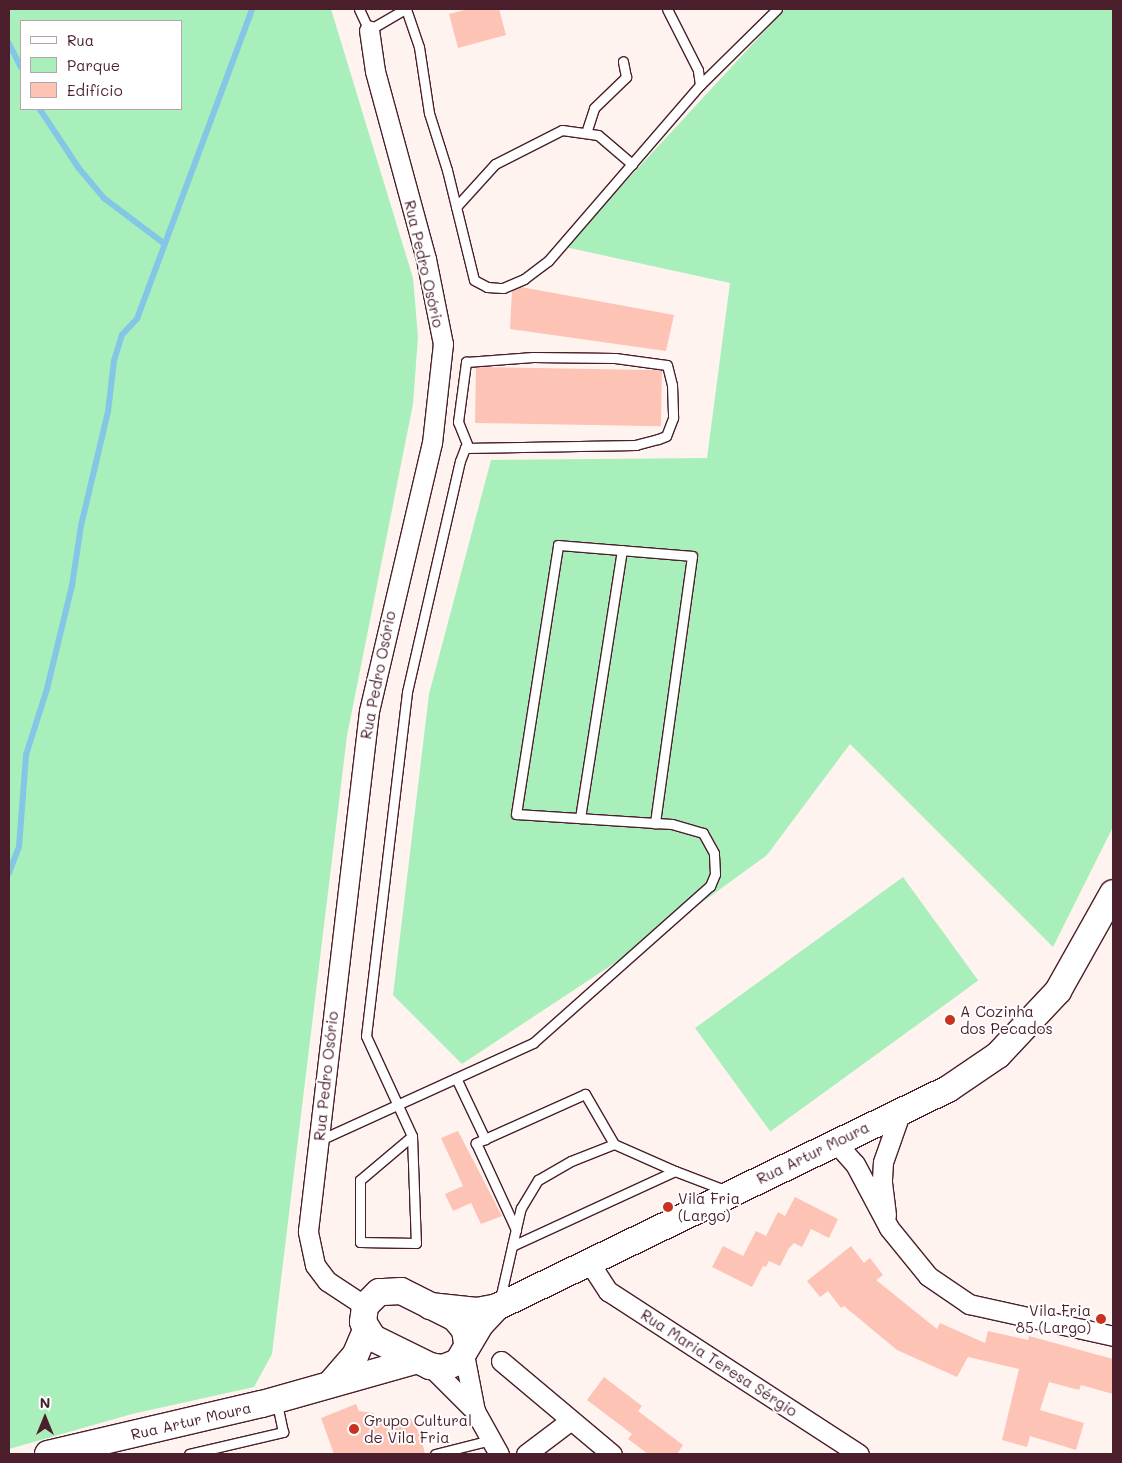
<!DOCTYPE html>
<html>
<head>
<meta charset="utf-8">
<style>
  body { margin:0 }
  #map { position:relative; width:1122px; height:1463px; overflow:hidden; background:#fff3f0; font-family:Mali,sans-serif }
  div>[style] { position:absolute }
  .green>* { inset:0; background:#a9efbb; transform-origin:0 0 }
  .stream>* { height:5.5px; margin:-2.75px; padding:0 2.75px; transform-origin:2.75px; border-radius:2.75px; background:#84c6e5 }
  .building>* { inset:0; background:#fdc3b5; transform-origin:0 0 }
  .roads { filter:drop-shadow(1px 0 #4a1f2b) drop-shadow(-1px 0 #4a1f2b) drop-shadow(0 1px #4a1f2b) drop-shadow(0 -1px #4a1f2b) }
  .service>* { height:9px; margin:-4.5px; padding:0 4.5px; transform-origin:4.5px; border-radius:4.5px; background:#fff }
  .minor>* { height:19px; margin:-9.5px; padding:0 9.5px; transform-origin:9.5px; border-radius:9.5px; background:#fff }
  .secondary>* { height:26px; margin:-13px; padding:0 13px; transform-origin:13px; border-radius:13px; background:#fff }
  .dots>* { width:14px; height:14px; translate:-50% -50%; box-sizing:border-box; border:2px solid #fff; border-radius:50% }
  span { translate:-50% -50%; white-space:nowrap; text-align:center; line-height:1.15; -webkit-text-stroke:4px #fff; paint-order:stroke }
  .street-label { font-size:15px; color:#4a1f2b }
  .poi-label { font-size:15px; color:#4a1f2b }
  .left { translate:0 -50%; text-align:left }
  .right { translate:-100% -50%; text-align:right }
  .frame { position:absolute; inset:0; border:10px solid #4a1f2b; pointer-events:none }
  .legend { position:absolute; left:20px; top:20px; width:162px; height:90px; box-sizing:border-box; background:#fff; border:1px solid #b7a5aa; margin:0; padding:6px 9px; list-style:none; font-size:15px; color:#4a1f2b }
  .legend li { display:flex; align-items:center; gap:10px; height:25px }
  .legend b { width:25px; border:1px solid #b7a5aa }
  .north { position:absolute; left:20px; top:1393px; width:50px; height:50px; -webkit-text-stroke:4px #fff; paint-order:stroke; rotate:0deg; font-size:14px; font-weight:700; line-height:20px; text-align:center; color:#4a1f2b }
  .north::after { content:''; display:block; margin:auto; width:18px; height:22px; background:#4a1f2b; clip-path:polygon(50% 0,100% 100%,50% 72%,0 100%) }
</style>
</head>
<body>
<div id="map">
  <div class="green">
    <div style="clip-path:polygon(evenodd,9px 9px,331px 9px,413px 278px,418px 337px,413px 404px,347px 736px,272px 1354px,254px 1387px,132px 1414px,9px 1449px,9px 9px,21px 21px,181px 21px,181px 109px,21px 109px,21px 21px)"></div>
    <div style="clip-path:polygon(785px 9px,1113px 9px,1113px 827px,1053px 947px,850px 744px,767px 855px,657px 935px,462px 1064px,393px 995px,429px 694px,491px 460px,707px 458px,730px 283px,565px 247px)"></div>
    <div style="left:903px;top:877px;width:128px;height:257px;rotate:54deg"></div>
  </div>
  <div class="stream">
    <div style="left:9px;top:43px;width:27px;rotate:63deg"></div>
    <div style="left:40px;top:109px;width:71px;rotate:56.5deg"></div>
    <div style="left:79px;top:168px;width:39px;rotate:50deg"></div>
    <div style="left:104px;top:198px;width:75px;rotate:36.9deg"></div>
    <div style="left:9px;top:873px;width:28px;rotate:-69deg"></div>
    <div style="left:19px;top:847px;width:92px;rotate:-85.6deg"></div>
    <div style="left:26px;top:755px;width:69px;rotate:-72.3deg"></div>
    <div style="left:47px;top:689px;width:106px;rotate:-76.4deg"></div>
    <div style="left:72px;top:586px;width:61px;rotate:-81.5deg"></div>
    <div style="left:81px;top:526px;width:117px;rotate:-76.7deg"></div>
    <div style="left:108px;top:412px;width:51px;rotate:-83.3deg"></div>
    <div style="left:114px;top:361px;width:27px;rotate:-73deg"></div>
    <div style="left:122px;top:335px;width:22px;rotate:-47deg"></div>
    <div style="left:137px;top:319px;width:331px;rotate:-69.6deg"></div>
  </div>
  <div class="building">
    <div style="clip-path:polygon(468px 9px,499px 9px,506px 35px,458px 48px,449px 14px)"></div>
    <div style="clip-path:polygon(521px 287px,674px 315px,666px 351px,510px 329px,512px 291px)"></div>
    <div style="left:476px;top:367px;width:186px;height:56px;rotate:1deg"></div>
    <div style="clip-path:polygon(458px 1131px,502px 1216px,481px 1224px,471px 1203px,453px 1211px,445px 1194px,463px 1186px,441px 1138px)"></div>
    <div style="clip-path:polygon(795px 1197px,838px 1219px,829px 1238px,811px 1229px,802px 1247px,794px 1243px,789px 1248px,780px 1266px,769px 1261px,766px 1267px,763px 1266px,752px 1287px,712px 1267px,723px 1246px,743px 1256px,756px 1231px,766px 1236px,778px 1212px,785px 1216px)"></div>
    <div style="clip-path:polygon(851px 1246px,864px 1263px,870px 1258px,883px 1275px,876px 1280px,937px 1329px,940px 1323px,985px 1343px,988px 1331px,1028px 1340px,1029px 1336px,1113px 1359px,1113px 1394px,1081px 1385px,1079px 1390px,1049px 1382px,1040px 1410px,1084px 1423px,1076px 1450px,1030px 1436px,1027px 1447px,1002px 1440px,1019px 1369px,968px 1357px,957px 1377px,897px 1350px,844px 1306px,841px 1308px,828px 1291px,820px 1297px,807px 1281px)"></div>
    <div style="clip-path:polygon(604px 1377px,642px 1406px,638px 1411px,683px 1445px,677px 1454px,648px 1454px,628px 1439px,632px 1434px,587px 1400px)"></div>
    <div style="clip-path:polygon(356px 1404px,359px 1411px,374px 1413px,388px 1430px,410px 1418px,420px 1434px,425px 1454px,334px 1454px,321px 1418px)"></div>
  </div>
  <div class="roads">
    <div class="service">
      <div style="left:359px;top:9px;width:23px;rotate:65deg"></div>
      <div style="left:369px;top:30px;width:42px;rotate:-30.3deg"></div>
      <div style="left:406px;top:9px;width:40px;rotate:71.1deg"></div>
      <div style="left:419px;top:47px;width:67px;rotate:81.4deg"></div>
      <div style="left:429px;top:113px;width:60px;rotate:72.5deg"></div>
      <div style="left:447px;top:170px;width:113px;rotate:76.2deg"></div>
      <div style="left:474px;top:280px;width:15px;rotate:28deg"></div>
      <div style="left:487px;top:287px;width:16px;rotate:4deg"></div>
      <div style="left:503px;top:288px;width:23px;rotate:-23deg"></div>
      <div style="left:524px;top:279px;width:30px;rotate:-37deg"></div>
      <div style="left:548px;top:261px;width:233px;rotate:-49.2deg"></div>
      <div style="left:700px;top:85px;width:15px;rotate:-98deg"></div>
      <div style="left:698px;top:70px;width:68px;rotate:-116.9deg"></div>
      <div style="left:700px;top:85px;width:108px;rotate:-44.6deg"></div>
      <div style="left:586px;top:133px;width:26px;rotate:-72deg"></div>
      <div style="left:594px;top:108px;width:45px;rotate:-44.1deg"></div>
      <div style="left:626px;top:77px;width:16px;rotate:-101deg"></div>
      <div style="left:456px;top:207px;width:58px;rotate:-47.8deg"></div>
      <div style="left:495px;top:164px;width:75px;rotate:-26.9deg"></div>
      <div style="left:562px;top:130px;width:36px;rotate:8deg"></div>
      <div style="left:598px;top:135px;width:45px;rotate:40.5deg"></div>
      <div style="left:580px;top:818px;width:271px;rotate:-81.1deg"></div>
      <div style="left:456px;top:1078px;width:68px;rotate:64.6deg"></div>
      <div style="left:412px;top:1136px;width:107px;rotate:87.9deg"></div>
      <div style="left:416px;top:1243px;width:56px;rotate:-179deg"></div>
      <div style="left:360px;top:1242px;width:62px;rotate:-90deg"></div>
      <div style="left:360px;top:1180px;width:68px;rotate:-40.2deg"></div>
      <div style="left:412px;top:1136px;width:110px;rotate:-114.7deg"></div>
      <div style="left:366px;top:1036px;width:346px;rotate:-83.2deg"></div>
      <div style="left:407px;top:692px;width:237px;rotate:-77.1deg"></div>
      <div style="left:460px;top:461px;width:14px;rotate:-69deg"></div>
      <div style="left:465px;top:448px;width:4px;rotate:-63deg"></div>
      <div style="left:467px;top:444px;width:24px;rotate:-112deg"></div>
      <div style="left:458px;top:422px;width:61px;rotate:-82.4deg"></div>
      <div style="left:466px;top:362px;width:67px;rotate:-4.3deg"></div>
      <div style="left:533px;top:357px;width:82px;rotate:0.7deg"></div>
      <div style="left:615px;top:358px;width:52px;rotate:7.7deg"></div>
      <div style="left:667px;top:365px;width:21px;rotate:76deg"></div>
      <div style="left:672px;top:385px;width:33px;rotate:88deg"></div>
      <div style="left:673px;top:418px;width:19px;rotate:111deg"></div>
      <div style="left:666px;top:436px;width:9px;rotate:159deg"></div>
      <div style="left:658px;top:439px;width:23px;rotate:165deg"></div>
      <div style="left:636px;top:445px;width:171px;rotate:179deg"></div>
      <div style="left:320px;top:1140px;width:234px;rotate:-24.5deg"></div>
      <div style="left:533px;top:1043px;width:237px;rotate:-41.6deg"></div>
      <div style="left:710px;top:886px;width:13px;rotate:-67deg"></div>
      <div style="left:715px;top:874px;width:21px;rotate:-93deg"></div>
      <div style="left:714px;top:853px;width:23px;rotate:-119deg"></div>
      <div style="left:703px;top:833px;width:32px;rotate:-164deg"></div>
      <div style="left:672px;top:824px;width:17px;rotate:-177deg"></div>
      <div style="left:655px;top:823px;width:139px;rotate:-176.3deg"></div>
      <div style="left:516px;top:814px;width:272px;rotate:-81.1deg"></div>
      <div style="left:558px;top:545px;width:134px;rotate:4.7deg"></div>
      <div style="left:692px;top:556px;width:270px;rotate:97.9deg"></div>
      <div style="left:614px;top:1144px;width:67px;rotate:23.9deg"></div>
      <div style="left:512px;top:1246px;width:39px;rotate:-77deg"></div>
      <div style="left:521px;top:1208px;width:33px;rotate:-59deg"></div>
      <div style="left:538px;top:1180px;width:38px;rotate:-30deg"></div>
      <div style="left:571px;top:1161px;width:46px;rotate:-21.6deg"></div>
      <div style="left:614px;top:1144px;width:58px;rotate:-120.1deg"></div>
      <div style="left:585px;top:1094px;width:120px;rotate:155.8deg"></div>
      <div style="left:476px;top:1143px;width:96px;rotate:65.3deg"></div>
      <div style="left:500px;top:1299px;width:54px;rotate:-77.2deg"></div>
      <div style="left:512px;top:1246px;width:179px;rotate:-24.7deg"></div>
      <div style="left:675px;top:1171px;width:56px;rotate:21deg"></div>
      <div style="left:189px;top:1454px;width:97px;rotate:-13.2deg"></div>
      <div style="left:283px;top:1432px;width:30px;rotate:-102deg"></div>
      <div style="left:435px;top:1454px;width:58px;rotate:-14deg"></div>
    </div>
    <div class="minor">
      <div style="left:836px;top:1143px;width:28px;rotate:48deg"></div>
      <div style="left:855px;top:1164px;width:72px;rotate:62deg"></div>
      <div style="left:889px;top:1228px;width:62px;rotate:50.9deg"></div>
      <div style="left:928px;top:1276px;width:50px;rotate:34.3deg"></div>
      <div style="left:969px;top:1304px;width:148px;rotate:12.5deg"></div>
      <div style="left:886px;top:1215px;width:35px;rotate:-97deg"></div>
      <div style="left:882px;top:1180px;width:18px;rotate:-87deg"></div>
      <div style="left:883px;top:1162px;width:54px;rotate:-70.6deg"></div>
      <div style="left:589px;top:1262px;width:35px;rotate:57deg"></div>
      <div style="left:608px;top:1291px;width:299px;rotate:33deg"></div>
      <div style="left:365px;top:1306px;width:45px;rotate:-146.7deg"></div>
      <div style="left:327px;top:1281px;width:20px;rotate:-127deg"></div>
      <div style="left:315px;top:1265px;width:35px;rotate:-102deg"></div>
      <div style="left:308px;top:1231px;width:524px;rotate:-83.31deg"></div>
      <div style="left:369px;top:711px;width:275px;rotate:-76.8deg"></div>
      <div style="left:432px;top:443px;width:100px;rotate:-83.7deg"></div>
      <div style="left:443px;top:344px;width:87px;rotate:-101.3deg"></div>
      <div style="left:426px;top:259px;width:195px;rotate:-105.2deg"></div>
      <div style="left:375px;top:71px;width:41px;rotate:-98.3deg"></div>
      <div style="left:464px;top:1354px;width:58px;rotate:79.1deg"></div>
      <div style="left:501px;top:1361px;width:145px;rotate:40deg"></div>
      <div style="left:430px;top:1366px;width:64px;rotate:45deg"></div>
      <div style="left:475px;top:1411px;width:49px;rotate:60.8deg"></div>
      <div style="left:526px;top:1454px;width:56px;rotate:-37.1deg"></div>
    </div>
    <div class="secondary">
      <div style="left:430px;top:1306px;width:47px;rotate:6.1deg"></div>
      <div style="left:477px;top:1311px;width:20px;rotate:-11deg"></div>
      <div style="left:497px;top:1307px;width:501px;rotate:-25.8deg"></div>
      <div style="left:948px;top:1089px;width:60px;rotate:-34.2deg"></div>
      <div style="left:998px;top:1055px;width:88px;rotate:-46.8deg"></div>
      <div style="left:1058px;top:991px;width:112px;rotate:-60.7deg"></div>
      <div style="left:467px;top:1343px;width:13px;rotate:-99deg"></div>
      <div style="left:465px;top:1330px;width:16px;rotate:-130deg"></div>
      <div style="left:455px;top:1318px;width:60px;rotate:-153.4deg"></div>
      <div style="left:401px;top:1291px;width:22px;rotate:177deg"></div>
      <div style="left:379px;top:1292px;width:20px;rotate:135deg"></div>
      <div style="left:365px;top:1306px;width:16px;rotate:97deg"></div>
      <div style="left:363px;top:1322px;width:19px;rotate:58deg"></div>
      <div style="left:373px;top:1338px;width:64px;rotate:26.2deg"></div>
      <div style="left:430px;top:1366px;width:13px;rotate:9deg"></div>
      <div style="left:443px;top:1368px;width:16px;rotate:-22deg"></div>
      <div style="left:458px;top:1362px;width:43px;rotate:-59.3deg"></div>
      <div style="left:480px;top:1325px;width:25px;rotate:-47deg"></div>
      <div style="left:332px;top:1382px;width:35px;rotate:-49deg"></div>
      <div style="left:355px;top:1356px;width:28px;rotate:-67deg"></div>
      <div style="left:48px;top:1454px;width:220px;rotate:-13.2deg"></div>
      <div style="left:262px;top:1404px;width:161px;rotate:-15.8deg"></div>
    </div>
  </div>
  <div class="dots">
    <div style="left:950px;top:1020px;background:#c8321e"></div>
    <div style="left:668px;top:1207px;background:#c8321e"></div>
    <div style="left:1101px;top:1319px;background:#c8321e"></div>
    <div style="left:354px;top:1429px;background:#c8321e"></div>
  </div>
  <div class="street-label">
    <span style="left:424px;top:264px;rotate:77deg">Rua Pedro Osório</span>
    <span style="left:378px;top:675px;rotate:-79deg">Rua Pedro Osório</span>
    <span style="left:326px;top:1076px;rotate:-84deg">Rua Pedro Osório</span>
    <span style="left:813px;top:1153px;rotate:-26deg">Rua Artur Moura</span>
    <span style="left:719px;top:1363px;rotate:33deg">Rua Maria Teresa Sérgio</span>
    <span style="left:191px;top:1421px;rotate:-13deg">Rua Artur Moura</span>
  </div>
  <div class="poi-label">
    <span class="left" style="left:960px;top:1020px">A Cozinha<br>dos Pecados</span>
    <span class="left" style="left:678px;top:1207px">Vila Fria<br>(Largo)</span>
    <span class="right" style="left:1091px;top:1319px">Vila Fria<br>85 (Largo)</span>
    <span class="left" style="left:364px;top:1429px">Grupo Cultural<br>de Vila Fria</span>
  </div>
  <div class="frame"></div>
  <ul class="legend">
  <li><b style="height:6px;background:#fff"></b>Rua</li>
  <li><b style="height:14px;background:#a9efbb"></b>Parque</li>
  <li><b style="height:14px;background:#fdc3b5"></b>Edifício</li>
  </ul>
  <div class="north">N</div>
</div>
</body>
</html>
